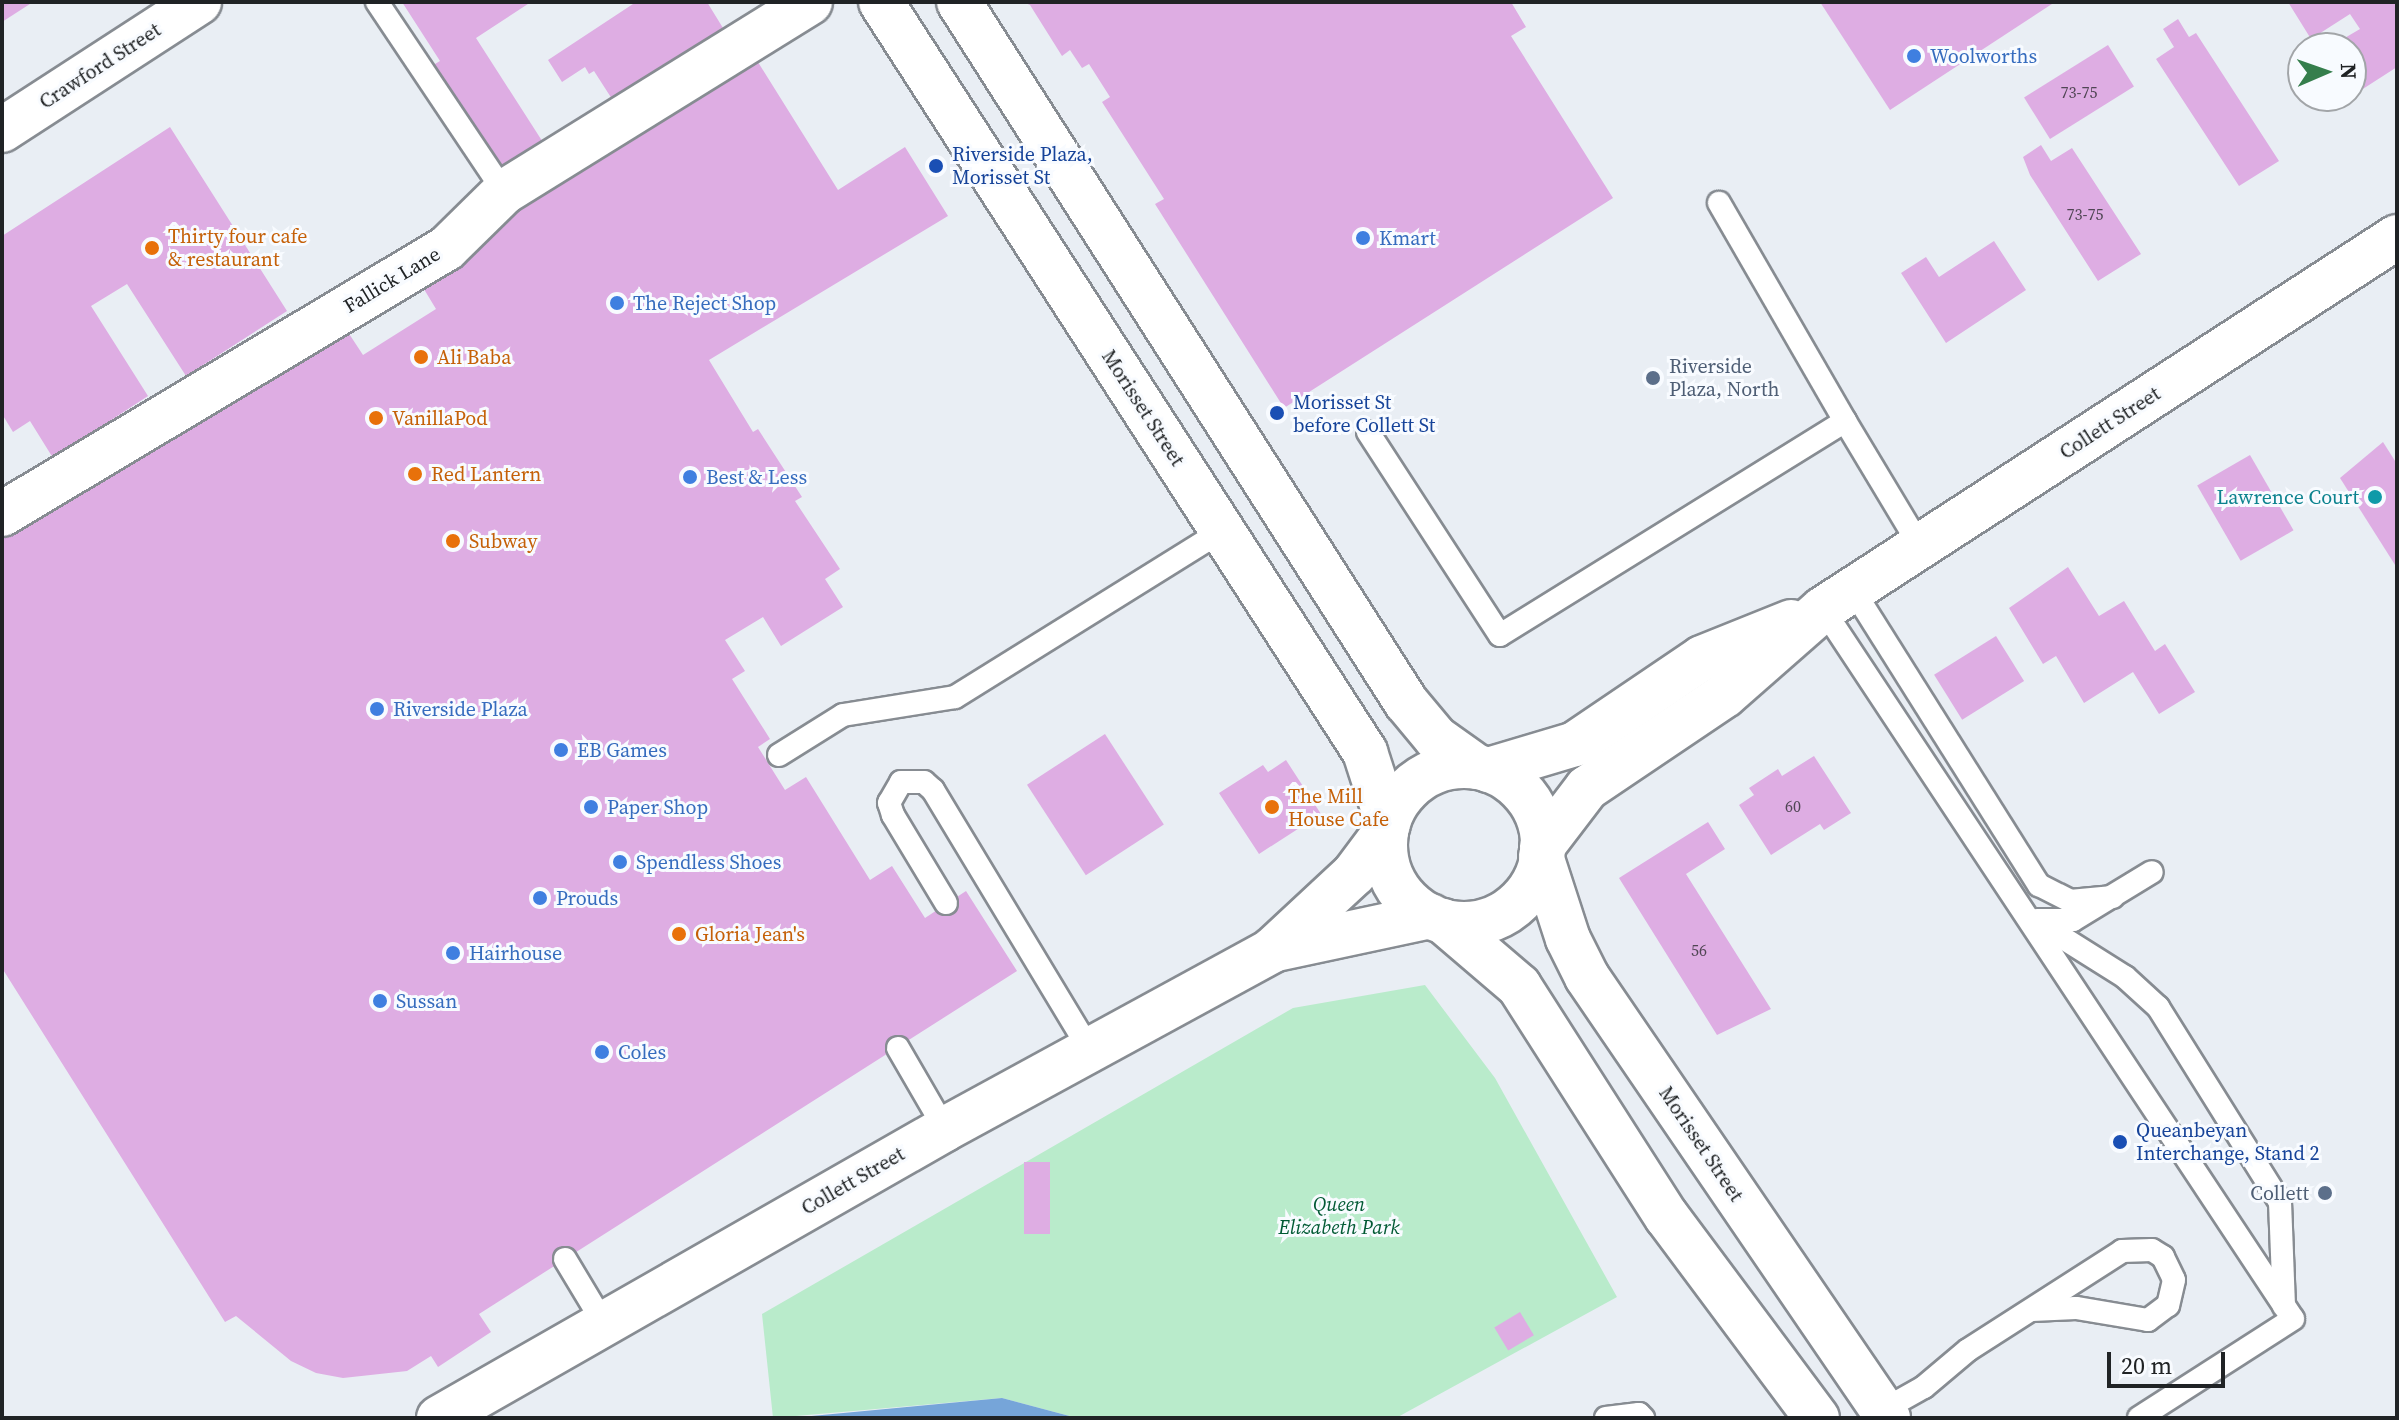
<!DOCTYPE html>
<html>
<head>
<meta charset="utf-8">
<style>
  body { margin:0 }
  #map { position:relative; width:2399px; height:1420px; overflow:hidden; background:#e9eef4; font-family:"Source Serif 4",serif }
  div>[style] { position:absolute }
  .green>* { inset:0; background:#b9ebcb }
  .water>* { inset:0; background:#76a5d9 }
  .building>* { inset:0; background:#deade3; transform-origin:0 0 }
  .roads { filter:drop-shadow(2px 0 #878c92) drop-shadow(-2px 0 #878c92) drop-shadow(0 2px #878c92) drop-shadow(0 -2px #878c92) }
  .lane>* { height:22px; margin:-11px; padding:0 11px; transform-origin:11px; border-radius:11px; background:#fff }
  .street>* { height:44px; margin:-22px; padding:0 22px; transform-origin:22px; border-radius:22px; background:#fff }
  .secondary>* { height:44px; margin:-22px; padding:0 22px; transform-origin:22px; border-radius:22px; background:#fff }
  .secondary>.ring { margin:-22px; padding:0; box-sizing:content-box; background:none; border:44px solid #fff; border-radius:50% }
  .dots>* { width:22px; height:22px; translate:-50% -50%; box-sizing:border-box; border:4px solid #f8fbff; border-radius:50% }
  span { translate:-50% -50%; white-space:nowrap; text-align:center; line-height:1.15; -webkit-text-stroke:6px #f8fbff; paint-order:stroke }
  .number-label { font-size:16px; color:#504654 }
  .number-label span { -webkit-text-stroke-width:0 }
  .shop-label { font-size:20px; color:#366cbe }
  .left { translate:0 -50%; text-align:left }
  .street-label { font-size:20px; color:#202325 }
  .transit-label { font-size:20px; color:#164399 }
  .food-label { font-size:20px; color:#c56008 }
  .service-label { font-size:20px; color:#4e5e75 }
  .right { translate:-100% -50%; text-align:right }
  .culture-label { font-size:20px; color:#0d838f }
  .park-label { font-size:20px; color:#015a34; font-style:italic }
  .frame { position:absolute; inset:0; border:4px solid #202325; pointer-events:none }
  .north { position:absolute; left:2287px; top:32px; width:80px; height:80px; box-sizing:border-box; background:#f8fbff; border:2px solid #a2a5a8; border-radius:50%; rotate:88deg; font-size:22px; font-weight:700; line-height:32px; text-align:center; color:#202325 }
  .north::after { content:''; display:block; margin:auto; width:28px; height:36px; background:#357e4c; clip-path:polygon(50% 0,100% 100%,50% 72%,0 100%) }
  .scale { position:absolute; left:2107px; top:1352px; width:118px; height:36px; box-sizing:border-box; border:4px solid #202325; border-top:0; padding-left:10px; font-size:24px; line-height:28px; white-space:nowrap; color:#202325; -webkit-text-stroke:6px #f8fbff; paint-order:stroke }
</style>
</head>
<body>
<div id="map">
  <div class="green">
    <div style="clip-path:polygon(1425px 985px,1495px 1078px,1617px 1297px,1396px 1418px,1077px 1418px,1002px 1398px,773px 1418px,762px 1314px,1293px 1008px)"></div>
  </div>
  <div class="water">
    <div style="clip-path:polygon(1002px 1398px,1077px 1418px,783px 1418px,801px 1417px)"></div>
  </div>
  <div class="building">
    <div style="clip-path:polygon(2px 2px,33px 2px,2px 22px)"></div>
    <div style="clip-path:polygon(402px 2px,531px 2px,476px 38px,546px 147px,499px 176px,430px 67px,440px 61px)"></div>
    <div style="clip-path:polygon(636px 2px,707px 2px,723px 28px,612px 99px,594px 71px,589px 74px,585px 67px,562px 82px,548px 60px)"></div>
    <div style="clip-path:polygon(1023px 2px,1511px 2px,1526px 27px,1511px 36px,1613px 198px,1284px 408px,1155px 204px,1164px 199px,1102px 102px,1110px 97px,1089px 64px,1082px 68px,1070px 50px,1062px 56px,1030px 5px)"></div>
    <div style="clip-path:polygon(1820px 2px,2055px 2px,1890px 110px)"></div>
    <div style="clip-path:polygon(2288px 2px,2397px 2px,2397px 67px,2341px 103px,2337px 96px,2351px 96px,2351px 48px,2331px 46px,2360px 29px,2350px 14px,2311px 39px)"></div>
    <div style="clip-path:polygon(2178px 19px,2189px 37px,2196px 33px,2279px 161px,2239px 186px,2156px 59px,2174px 47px,2163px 29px)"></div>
    <div style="left:2108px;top:45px;width:49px;height:99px;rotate:58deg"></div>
    <div style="clip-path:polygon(756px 59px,838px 190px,905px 147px,948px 216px,709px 360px,753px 432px,758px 429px,802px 497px,795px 501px,840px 569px,825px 579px,843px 607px,781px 646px,763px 617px,725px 640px,745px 671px,732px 679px,770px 739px,758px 747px,785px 790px,806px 777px,870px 880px,892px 866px,925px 918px,966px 891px,1017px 971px,479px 1314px,491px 1332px,438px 1367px,431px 1356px,407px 1371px,343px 1378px,316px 1373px,291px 1361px,236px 1316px,225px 1322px,2px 968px,2px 532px,338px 317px,363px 355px,436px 309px,416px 276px)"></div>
    <div style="clip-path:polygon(170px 127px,287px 311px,186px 376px,127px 284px,91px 306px,148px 396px,53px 458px,30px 421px,13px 432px,2px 414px,2px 236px)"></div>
    <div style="clip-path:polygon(2041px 145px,2051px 161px,2072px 148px,2141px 254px,2098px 281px,2030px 175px,2023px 157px)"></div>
    <div style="clip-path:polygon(1994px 241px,2026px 290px,1946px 343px,1901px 273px,1926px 257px,1939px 277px)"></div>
    <div style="clip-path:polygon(2383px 442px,2397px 464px,2397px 568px,2340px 478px)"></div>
    <div style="left:2250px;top:455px;width:87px;height:61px;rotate:60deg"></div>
    <div style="clip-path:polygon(2068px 567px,2099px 616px,2124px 601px,2155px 651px,2165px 644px,2195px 692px,2159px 714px,2133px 672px,2084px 703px,2056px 656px,2043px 664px,2009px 608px)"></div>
    <div style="left:1996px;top:636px;width:53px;height:73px;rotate:58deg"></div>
    <div style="left:1105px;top:734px;width:108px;height:93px;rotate:57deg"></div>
    <div style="clip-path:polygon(1814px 756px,1851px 813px,1824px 830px,1820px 824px,1771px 855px,1739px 805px,1754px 795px,1749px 788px,1778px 769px,1782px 776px)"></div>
    <div style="clip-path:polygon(1286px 760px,1321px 814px,1259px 854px,1219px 793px,1263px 765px,1268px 772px)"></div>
    <div style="clip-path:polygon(1708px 822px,1725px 849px,1686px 874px,1771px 1009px,1717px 1035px,1619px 878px)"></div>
    <div style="left:1024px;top:1162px;width:26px;height:72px"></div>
    <div style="left:1520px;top:1312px;width:27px;height:30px;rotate:59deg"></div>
  </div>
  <div class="roads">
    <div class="lane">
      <div style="left:377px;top:2px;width:229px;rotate:56.2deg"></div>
      <div style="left:1845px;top:421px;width:146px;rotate:59deg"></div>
      <div style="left:1368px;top:432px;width:242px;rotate:57deg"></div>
      <div style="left:1500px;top:635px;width:406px;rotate:-31.8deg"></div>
      <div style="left:1845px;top:421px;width:252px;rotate:-120deg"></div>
      <div style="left:1853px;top:590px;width:349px;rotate:57.8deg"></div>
      <div style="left:2039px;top:885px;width:35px;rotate:27deg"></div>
      <div style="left:2070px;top:901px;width:43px;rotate:-5.3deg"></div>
      <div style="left:1823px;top:609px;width:851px;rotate:56.5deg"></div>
      <div style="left:2293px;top:1319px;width:183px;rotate:147.3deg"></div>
      <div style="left:779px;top:755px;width:75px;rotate:-32deg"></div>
      <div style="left:843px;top:715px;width:113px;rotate:-9.1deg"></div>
      <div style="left:955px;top:697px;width:314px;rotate:-31.9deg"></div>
      <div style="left:946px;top:903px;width:103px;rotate:-121.1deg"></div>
      <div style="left:893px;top:815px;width:13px;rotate:-108deg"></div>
      <div style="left:889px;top:803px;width:24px;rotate:-60deg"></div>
      <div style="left:901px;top:782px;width:23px"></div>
      <div style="left:924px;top:782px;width:12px;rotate:42deg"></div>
      <div style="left:933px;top:790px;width:304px;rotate:58.9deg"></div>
      <div style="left:2037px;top:920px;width:36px"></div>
      <div style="left:2073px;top:920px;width:92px;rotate:-31.3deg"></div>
      <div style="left:2039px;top:923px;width:102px;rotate:32.1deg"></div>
      <div style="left:2125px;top:977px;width:45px;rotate:42.3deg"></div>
      <div style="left:2158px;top:1007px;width:230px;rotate:58deg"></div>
      <div style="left:2280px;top:1202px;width:104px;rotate:87.8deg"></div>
      <div style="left:898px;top:1048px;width:94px;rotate:59.9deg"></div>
      <div style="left:565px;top:1259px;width:76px;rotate:59deg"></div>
      <div style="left:1883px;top:1410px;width:47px;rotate:-29.3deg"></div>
      <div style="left:1924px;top:1387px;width:57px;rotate:-40.1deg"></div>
      <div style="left:1968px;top:1350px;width:183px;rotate:-32.7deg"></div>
      <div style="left:2122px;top:1251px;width:30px;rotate:-2deg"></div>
      <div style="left:2152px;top:1250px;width:13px;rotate:32deg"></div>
      <div style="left:2163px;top:1257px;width:25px;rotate:64deg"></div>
      <div style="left:2174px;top:1280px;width:26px;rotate:103deg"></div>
      <div style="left:2168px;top:1305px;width:25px;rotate:143deg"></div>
      <div style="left:2148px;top:1320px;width:73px;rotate:-170.5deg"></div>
      <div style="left:2076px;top:1308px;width:44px;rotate:177.4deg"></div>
      <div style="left:1606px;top:1418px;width:33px;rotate:-7deg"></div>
      <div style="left:1639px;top:1414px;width:6px;rotate:45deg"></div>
    </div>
    <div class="street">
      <div style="left:2px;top:514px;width:518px;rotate:-30.87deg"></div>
      <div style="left:447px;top:248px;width:80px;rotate:-44.5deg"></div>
      <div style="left:504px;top:192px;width:360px;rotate:-31.8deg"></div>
      <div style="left:1272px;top:950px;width:162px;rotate:-12.1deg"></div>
      <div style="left:439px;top:1418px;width:583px;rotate:-29.73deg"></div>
      <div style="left:945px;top:1129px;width:371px;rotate:-28.6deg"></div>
      <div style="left:1271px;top:951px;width:113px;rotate:-42.9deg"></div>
      <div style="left:1354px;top:874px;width:54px;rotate:-53.3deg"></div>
    </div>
    <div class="secondary">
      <div style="left:881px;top:2px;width:893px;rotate:57.16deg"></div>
      <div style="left:1365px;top:752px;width:75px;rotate:72.1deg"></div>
      <div style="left:959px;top:2px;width:831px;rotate:57.44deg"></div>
      <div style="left:1406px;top:702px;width:47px;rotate:50.2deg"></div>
      <div style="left:1436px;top:738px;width:50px;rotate:35.3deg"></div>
      <div style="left:2px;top:130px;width:235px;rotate:-33deg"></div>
      <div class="ring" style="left:1385px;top:766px;width:114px;height:114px"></div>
      <div style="left:1488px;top:770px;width:91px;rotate:-16.6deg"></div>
      <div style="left:1575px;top:744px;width:153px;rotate:-34.1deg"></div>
      <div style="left:1702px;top:658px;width:96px;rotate:-22deg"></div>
      <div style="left:1542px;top:847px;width:74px;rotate:-52.7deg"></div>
      <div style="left:1587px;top:788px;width:166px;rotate:-34deg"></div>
      <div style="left:1725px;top:695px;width:130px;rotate:-41.3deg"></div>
      <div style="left:1823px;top:609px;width:684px;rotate:-32.95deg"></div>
      <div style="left:1541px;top:856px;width:87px;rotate:72deg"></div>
      <div style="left:1568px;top:939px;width:42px;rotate:63.4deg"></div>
      <div style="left:1587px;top:977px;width:534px;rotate:55.68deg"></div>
      <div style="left:1443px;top:921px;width:100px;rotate:40.5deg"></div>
      <div style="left:1519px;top:986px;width:274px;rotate:57.4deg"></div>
      <div style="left:1667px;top:1217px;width:251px;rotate:53.3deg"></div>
    </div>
  </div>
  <div class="dots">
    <div style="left:1914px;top:56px;background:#3f7fe0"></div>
    <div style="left:936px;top:166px;background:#1a4fb4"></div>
    <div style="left:1363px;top:238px;background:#3f7fe0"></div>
    <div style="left:152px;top:248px;background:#e8710a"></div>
    <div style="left:617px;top:303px;background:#3f7fe0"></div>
    <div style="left:421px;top:357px;background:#e8710a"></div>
    <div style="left:1653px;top:378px;background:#5c6f8a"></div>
    <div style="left:1277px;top:413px;background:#1a4fb4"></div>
    <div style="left:376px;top:418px;background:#e8710a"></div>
    <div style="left:415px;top:474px;background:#e8710a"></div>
    <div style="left:690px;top:477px;background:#3f7fe0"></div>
    <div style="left:2375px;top:497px;background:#0f9aa8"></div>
    <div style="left:453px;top:541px;background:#e8710a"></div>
    <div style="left:377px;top:709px;background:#3f7fe0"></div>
    <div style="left:561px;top:750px;background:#3f7fe0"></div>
    <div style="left:591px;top:807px;background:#3f7fe0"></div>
    <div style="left:1272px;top:807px;background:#e8710a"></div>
    <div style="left:620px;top:862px;background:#3f7fe0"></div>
    <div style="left:540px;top:898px;background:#3f7fe0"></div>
    <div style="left:679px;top:934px;background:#e8710a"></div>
    <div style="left:453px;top:953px;background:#3f7fe0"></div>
    <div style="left:380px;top:1001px;background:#3f7fe0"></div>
    <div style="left:602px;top:1052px;background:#3f7fe0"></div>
    <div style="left:2120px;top:1142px;background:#1a4fb4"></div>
    <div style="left:2325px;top:1193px;background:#5c6f8a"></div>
  </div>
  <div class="number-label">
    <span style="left:2079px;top:92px">73-75</span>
    <span style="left:2085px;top:214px">73-75</span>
    <span style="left:1793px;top:806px">60</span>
    <span style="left:1699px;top:950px">56</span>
  </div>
  <div class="shop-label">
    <span class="left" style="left:1930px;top:56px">Woolworths</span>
    <span class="left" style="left:1379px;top:238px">Kmart</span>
    <span class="left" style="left:633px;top:303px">The Reject Shop</span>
    <span class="left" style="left:706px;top:477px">Best &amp; Less</span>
    <span class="left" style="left:393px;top:709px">Riverside Plaza</span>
    <span class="left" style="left:577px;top:750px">EB Games</span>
    <span class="left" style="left:607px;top:807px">Paper Shop</span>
    <span class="left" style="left:636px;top:862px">Spendless Shoes</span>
    <span class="left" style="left:556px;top:898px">Prouds</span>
    <span class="left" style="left:469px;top:953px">Hairhouse</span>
    <span class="left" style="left:396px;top:1001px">Sussan</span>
    <span class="left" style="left:618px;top:1052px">Coles</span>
  </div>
  <div class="street-label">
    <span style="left:100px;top:66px;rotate:-33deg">Crawford Street</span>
    <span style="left:392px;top:280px;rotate:-31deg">Fallick Lane</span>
    <span style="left:1143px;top:408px;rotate:57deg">Morisset Street</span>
    <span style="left:2110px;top:423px;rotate:-33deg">Collett Street</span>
    <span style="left:1701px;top:1144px;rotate:56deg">Morisset Street</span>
    <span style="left:853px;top:1181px;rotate:-30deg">Collett Street</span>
  </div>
  <div class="transit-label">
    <span class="left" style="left:952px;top:166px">Riverside Plaza,<br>Morisset St</span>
    <span class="left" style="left:1293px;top:414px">Morisset St<br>before Collett St</span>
    <span class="left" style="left:2136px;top:1142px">Queanbeyan<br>Interchange, Stand 2</span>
  </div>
  <div class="food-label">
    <span class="left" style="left:168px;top:248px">Thirty four cafe<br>&amp; restaurant</span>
    <span class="left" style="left:437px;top:357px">Ali Baba</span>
    <span class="left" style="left:392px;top:418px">VanillaPod</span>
    <span class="left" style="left:431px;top:474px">Red Lantern</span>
    <span class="left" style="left:469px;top:541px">Subway</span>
    <span class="left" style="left:1288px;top:808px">The Mill<br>House Cafe</span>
    <span class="left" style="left:695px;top:934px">Gloria Jean's</span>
  </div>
  <div class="service-label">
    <span class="left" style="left:1669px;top:378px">Riverside<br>Plaza, North</span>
    <span class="right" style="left:2309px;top:1193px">Collett</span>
  </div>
  <div class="culture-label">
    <span class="right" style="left:2359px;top:497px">Lawrence Court</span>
  </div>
  <div class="park-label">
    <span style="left:1339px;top:1216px">Queen<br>Elizabeth Park</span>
  </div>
  <div class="frame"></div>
  <div class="north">N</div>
  <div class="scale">20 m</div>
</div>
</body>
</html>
